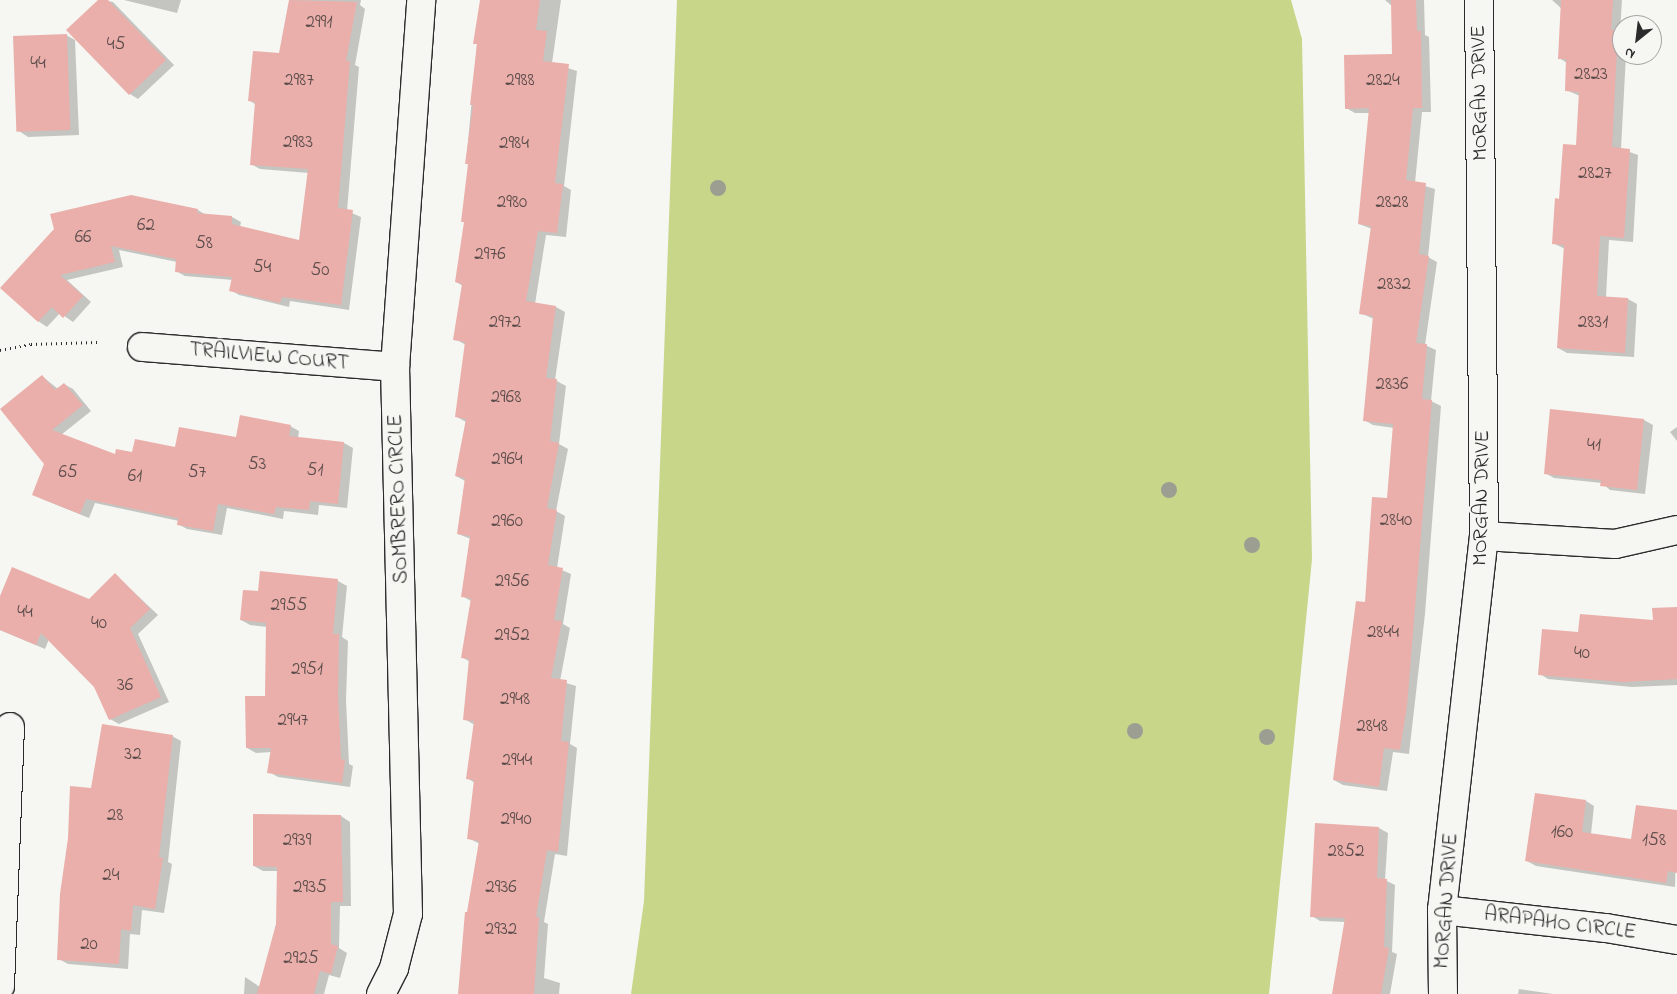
<!DOCTYPE html>
<html>
<head>
<meta charset="utf-8">
<style>
  body { margin:0 }
  #map { position:relative; width:1677px; height:994px; overflow:hidden; background:#f6f6f2; font-family:"Indie Flower",sans-serif }
  div>[style] { position:absolute }
  .green>* { inset:0; background:#c8d68a }
  .shadow>* { inset:0; background:#0003 }
  .building>* { inset:0; background:#eaafaa; transform-origin:0 0 }
  .path>* { height:3px; margin-top:-1.5px; transform-origin:0; background:repeating-linear-gradient(90deg,#2b2b2b 0 1px,transparent 0 5px) }
  .roads { filter:drop-shadow(1px 0 #2b2b2b) drop-shadow(-1px 0 #2b2b2b) drop-shadow(0 1px #2b2b2b) drop-shadow(0 -1px #2b2b2b) }
  .minor>* { height:28px; margin:-14px; padding:0 14px; transform-origin:14px; border-radius:14px; background:#f6f6f2 }
  .trees>* { width:16px; height:16px; margin:-8px; border-radius:50%; background:#9c9e92 }
  span { translate:-50% -50%; white-space:nowrap; text-align:center; line-height:1.15; -webkit-text-stroke:4px #f6f6f2; paint-order:stroke }
  .number-label { font-size:19px; color:#5b4c4b }
  .number-label span { -webkit-text-stroke-width:0 }
  .street-label { font-size:21px; color:#2b2b2b }
  .north { position:absolute; left:1612px; top:15px; width:50px; height:50px; box-sizing:border-box; background:#f6f6f2; border:1px solid #a5a5a2; border-radius:50%; rotate:209deg; font-size:14px; font-weight:700; line-height:20px; text-align:center; color:#2b2b2b }
  .north::after { content:''; display:block; margin:auto; width:18px; height:22px; background:#2b2b2b; clip-path:polygon(50% 0,100% 100%,50% 72%,0 100%) }
</style>
</head>
<body>
<div id="map">
  <div class="green">
    <div style="clip-path:polygon(677px 0,1291px 0,1302px 39px,1312px 559px,1269px 994px,631px 994px,644px 901px)"></div>
  </div>
  <div class="shadow">
    <div style="clip-path:polygon(100px 0,113px 2px,174px 65px,138px 99px,130px 94px)"></div>
    <div style="clip-path:polygon(124px 0,181px 0,177px 13px)"></div>
    <div style="clip-path:polygon(290px 0,361px 0,360px 5px,365px 9px,355px 65px,359px 67px,347px 211px,361px 217px,349px 310px,290px 301px,289px 307px,239px 295px,231px 290px,233px 280px,185px 276px,176px 271px,177px 262px,119px 250px,123px 267px,67px 280px,91px 302px,73px 322px,60px 313px,47px 327px,38px 321px,2px 288px,198px 210px,206px 215px,232px 217px,241px 222px,240px 227px,300px 242px,309px 173px,260px 169px,251px 164px,256px 105px,249px 100px,280px 55px)"></div>
    <div style="clip-path:polygon(481px 0,561px 0,552px 63px,577px 71px,564px 186px,571px 190px,566px 237px,546px 235px,535px 304px,556px 307px,565px 312px,555px 380px,566px 386px,559px 444px,568px 449px,556px 511px,565px 516px,557px 568px,571px 574px,563px 624px,570px 628px,560px 681px,576px 686px,570px 744px,577px 748px,567px 856px,555px 854px,544px 922px,548px 924px,544px 978px,560px 983px,559px 994px,459px 994px,480px 844px,468px 838px,475px 783px,467px 778px,475px 725px,464px 719px,470px 662px,462px 657px,471px 601px,462px 596px,471px 539px,458px 534px,465px 481px,456px 476px,466px 422px,457px 417px,466px 345px,455px 339px,463px 286px,456px 282px,465px 223px,463px 221px,469px 165px,466px 163px)"></div>
    <div style="clip-path:polygon(1385px 0,1424px 0,1425px 35px,1429px 37px,1431px 112px,1422px 112px,1415px 183px,1435px 189px,1428px 257px,1437px 262px,1425px 345px,1436px 350px,1431px 401px,1441px 406px,1425px 614px,1409px 754px,1393px 752px,1387px 791px,1343px 785px,1334px 780px,1389px 499px,1394px 428px,1373px 425px,1364px 420px,1374px 319px,1360px 313px,1372px 229px,1359px 224px,1370px 113px,1355px 113px,1346px 108px,1393px 55px,1392px 6px)"></div>
    <div style="clip-path:polygon(1552px 0,1622px 0,1620px 32px,1622px 55px,1626px 55px,1621px 149px,1638px 155px,1633px 242px,1609px 240px,1606px 298px,1628px 299px,1637px 304px,1634px 357px,1567px 353px,1558px 348px,1565px 249px,1553px 243px,1560px 200px,1577px 146px,1580px 96px,1566px 90px,1567px 63px,1559px 58px,1562px 9px)"></div>
    <div style="clip-path:polygon(66px 35px,75px 40px,79px 135px,28px 137px,19px 131px)"></div>
    <div style="clip-path:polygon(42px 376px,58px 389px,64px 384px,73px 389px,91px 411px,61px 435px,116px 456px,237px 439px,290px 426px,299px 431px,298px 438px,344px 443px,353px 448px,347px 508px,319px 505px,318px 515px,284px 511px,283px 519px,227px 508px,222px 535px,187px 529px,178px 524px,179px 521px,95px 503px,89px 518px,42px 499px,33px 494px,45px 463px)"></div>
    <div style="clip-path:polygon(1552px 411px,1644px 420px,1653px 425px,1645px 494px,1610px 490px,1602px 483px,1554px 478px,1545px 473px)"></div>
    <div style="clip-path:polygon(1677px 427px,1677px 441px,1670px 432px)"></div>
    <div style="clip-path:polygon(261px 572px,338px 581px,347px 586px,342px 637px,348px 641px,346px 700px,349px 764px,353px 766px,350px 787px,278px 777px,269px 772px,272px 752px,256px 753px,247px 748px,266px 697px,267px 627px,250px 625px,241px 620px,259px 593px)"></div>
    <div style="clip-path:polygon(116px 575px,158px 615px,138px 634px,169px 702px,119px 724px,110px 719px,95px 686px,49px 639px,45px 649px,0 630px,0 599px,89px 600px)"></div>
    <div style="clip-path:polygon(1677px 608px,1677px 685px,1632px 687px,1548px 679px,1540px 674px,1579px 634px,1654px 622px)"></div>
    <div style="clip-path:polygon(172px 736px,181px 741px,168px 862px,172px 864px,164px 913px,142px 910px,140px 935px,130px 934px,128px 969px,68px 964px,59px 959px,92px 789px)"></div>
    <div style="clip-path:polygon(1586px 801px,1594px 806px,1591px 834px,1632px 840px,1677px 811px,1675px 887px,1536px 866px,1527px 861px)"></div>
    <div style="clip-path:polygon(254px 816px,341px 816px,350px 822px,351px 906px,340px 906px,339px 948px,347px 953px,340px 978px,329px 975px,324px 994px,244px 994px,245px 977px,260px 987px,277px 924px,278px 871px,263px 871px,254px 866px)"></div>
    <div style="clip-path:polygon(1379px 828px,1388px 833px,1385px 880px,1395px 885px,1392px 952px,1397px 954px,1390px 994px,1333px 994px,1346px 922px,1320px 921px,1312px 916px)"></div>
    <div style="clip-path:polygon(1519px 989px,1553px 994px,1518px 994px)"></div>
  </div>
  <div class="building">
    <div style="clip-path:polygon(98px 0,108px 0,166px 60px,129px 95px,66px 30px)"></div>
    <div style="clip-path:polygon(289px 0,357px 2px,346px 61px,350px 61px,338px 208px,353px 210px,341px 305px,282px 297px,280px 303px,229px 291px,232px 277px,175px 272px,176px 259px,111px 246px,115px 262px,60px 275px,83px 296px,63px 318px,52px 307px,38px 322px,0 288px,54px 229px,50px 214px,131px 195px,198px 209px,197px 213px,232px 216px,232px 224px,299px 240px,308px 169px,250px 165px,255px 102px,248px 101px,253px 51px,279px 53px)"></div>
    <div style="clip-path:polygon(480px 0,540px 0,536px 30px,547px 31px,543px 61px,569px 64px,555px 183px,563px 184px,557px 233px,538px 231px,526px 301px,556px 306px,546px 378px,557px 379px,550px 441px,559px 443px,547px 508px,557px 510px,548px 565px,563px 568px,554px 620px,562px 621px,551px 678px,567px 680px,561px 741px,569px 742px,558px 852px,547px 850px,536px 917px,539px 917px,534px 994px,458px 994px,465px 912px,467px 912px,479px 841px,467px 839px,474px 780px,466px 779px,474px 721px,463px 720px,469px 659px,461px 658px,471px 598px,461px 597px,470px 536px,457px 534px,465px 478px,455px 476px,466px 419px,455px 417px,465px 342px,453px 340px,462px 284px,455px 282px,464px 222px,461px 222px,468px 164px,465px 164px,473px 105px,470px 105px,477px 44px,473px 44px)"></div>
    <div style="clip-path:polygon(1391px 0,1416px 0,1417px 31px,1421px 31px,1422px 108px,1413px 108px,1406px 180px,1426px 183px,1419px 254px,1429px 256px,1416px 343px,1427px 344px,1422px 399px,1432px 400px,1407px 706px,1400px 750px,1384px 748px,1379px 787px,1333px 780px,1356px 601px,1365px 602px,1372px 497px,1387px 498px,1393px 424px,1363px 421px,1373px 316px,1359px 314px,1371px 226px,1358px 224px,1369px 108px,1345px 109px,1344px 55px,1392px 54px)"></div>
    <div style="clip-path:polygon(1561px 0,1613px 0,1611px 30px,1618px 30px,1612px 147px,1630px 149px,1624px 238px,1600px 236px,1597px 296px,1628px 298px,1625px 353px,1557px 348px,1564px 245px,1552px 244px,1555px 198px,1559px 199px,1563px 144px,1576px 145px,1579px 92px,1565px 91px,1566px 59px,1558px 59px)"></div>
    <div style="left:67px;top:34px;width:96px;height:54px;rotate:88deg"></div>
    <div style="clip-path:polygon(42px 375px,55px 390px,64px 383px,83px 405px,52px 430px,115px 454px,116px 449px,132px 452px,135px 439px,175px 447px,179px 427px,236px 437px,240px 415px,291px 425px,289px 436px,344px 442px,338px 504px,310px 501px,309px 510px,276px 507px,274px 514px,218px 504px,213px 531px,177px 525px,178px 518px,86px 499px,80px 514px,32px 495px,44px 464px,0 409px)"></div>
    <div style="clip-path:polygon(1550px 409px,1644px 419px,1637px 490px,1600px 486px,1601px 480px,1544px 474px)"></div>
    <div style="clip-path:polygon(12px 567px,89px 599px,115px 573px,150px 609px,130px 628px,161px 697px,109px 720px,94px 687px,41px 633px,36px 645px,0 630px,0 596px)"></div>
    <div style="clip-path:polygon(260px 571px,338px 579px,333px 634px,339px 634px,338px 695px,341px 759px,345px 760px,342px 783px,267px 773px,271px 748px,246px 748px,245px 696px,265px 696px,266px 623px,240px 620px,243px 590px,258px 591px)"></div>
    <div style="clip-path:polygon(1677px 607px,1677px 679px,1623px 682px,1538px 675px,1542px 629px,1578px 632px,1580px 614px,1653px 620px,1652px 608px)"></div>
    <div style="clip-path:polygon(102px 724px,173px 735px,159px 857px,163px 858px,155px 909px,133px 905px,131px 931px,121px 929px,119px 964px,57px 960px,60px 894px,68px 838px,70px 786px,91px 788px)"></div>
    <div style="clip-path:polygon(1535px 793px,1586px 800px,1582px 832px,1631px 839px,1636px 805px,1677px 810px,1677px 873px,1668px 871px,1666px 883px,1525px 861px)"></div>
    <div style="clip-path:polygon(253px 814px,341px 815px,343px 902px,331px 902px,331px 944px,338px 946px,331px 974px,320px 971px,314px 994px,257px 994px,276px 924px,277px 867px,253px 866px)"></div>
    <div style="clip-path:polygon(1315px 823px,1379px 827px,1377px 878px,1387px 879px,1384px 947px,1389px 948px,1381px 994px,1332px 994px,1345px 918px,1310px 917px)"></div>
  </div>
  <div class="path">
    <div style="left:0;top:350px;width:32px;rotate:-11deg"></div>
    <div style="left:31px;top:344px;width:66px;rotate:-1.7deg"></div>
  </div>
  <div class="roads">
    <div class="minor">
      <div style="left:142px;top:347px;width:254px;rotate:4.5deg"></div>
      <div style="left:1484px;top:536px;width:131px;rotate:3.5deg"></div>
      <div style="left:1615px;top:544px;width:64px;rotate:-12.7deg"></div>
      <div style="left:1442px;top:910px;width:165px;rotate:6.3deg"></div>
      <div style="left:1606px;top:928px;width:72px;rotate:9.6deg"></div>
      <div style="left:0;top:986px;width:259px;rotate:-87.8deg"></div>
      <div style="left:381px;top:994px;width:29px;rotate:-63deg"></div>
      <div style="left:394px;top:968px;width:56px;rotate:-75.5deg"></div>
      <div style="left:408px;top:914px;width:547px;rotate:-91.36deg"></div>
      <div style="left:395px;top:367px;width:368px;rotate:-85.9deg"></div>
      <div style="left:1443px;top:994px;width:84px;rotate:-90.7deg"></div>
      <div style="left:1442px;top:910px;width:376px;rotate:-83.6deg"></div>
      <div style="left:1484px;top:536px;width:536px;rotate:-90.53deg"></div>
    </div>
  </div>
  <div class="trees">
    <div style="left:718px;top:188px"></div>
    <div style="left:1169px;top:490px"></div>
    <div style="left:1252px;top:545px"></div>
    <div style="left:1135px;top:731px"></div>
    <div style="left:1267px;top:737px"></div>
  </div>
  <div class="number-label">
    <span style="left:319px;top:23px">2991</span>
    <span style="left:116px;top:45px">45</span>
    <span style="left:38px;top:64px">44</span>
    <span style="left:1591px;top:75px">2823</span>
    <span style="left:299px;top:81px">2987</span>
    <span style="left:520px;top:81px">2988</span>
    <span style="left:1383px;top:81px">2824</span>
    <span style="left:298px;top:143px">2983</span>
    <span style="left:514px;top:144px">2984</span>
    <span style="left:1595px;top:174px">2827</span>
    <span style="left:512px;top:203px">2980</span>
    <span style="left:1392px;top:203px">2828</span>
    <span style="left:146px;top:226px">62</span>
    <span style="left:83px;top:238px">66</span>
    <span style="left:204px;top:244px">58</span>
    <span style="left:490px;top:255px">2976</span>
    <span style="left:262px;top:268px">54</span>
    <span style="left:320px;top:271px">50</span>
    <span style="left:1394px;top:285px">2832</span>
    <span style="left:505px;top:323px">2972</span>
    <span style="left:1593px;top:323px">2831</span>
    <span style="left:1392px;top:385px">2836</span>
    <span style="left:506px;top:398px">2968</span>
    <span style="left:1594px;top:446px">41</span>
    <span style="left:507px;top:460px">2964</span>
    <span style="left:257px;top:465px">53</span>
    <span style="left:315px;top:471px">51</span>
    <span style="left:68px;top:473px">65</span>
    <span style="left:197px;top:473px">57</span>
    <span style="left:135px;top:477px">61</span>
    <span style="left:1396px;top:521px">2840</span>
    <span style="left:507px;top:522px">2960</span>
    <span style="left:512px;top:582px">2956</span>
    <span style="left:289px;top:606px">2955</span>
    <span style="left:25px;top:613px">44</span>
    <span style="left:99px;top:624px">40</span>
    <span style="left:1383px;top:633px">2844</span>
    <span style="left:512px;top:636px">2952</span>
    <span style="left:1582px;top:654px">40</span>
    <span style="left:307px;top:670px">2951</span>
    <span style="left:125px;top:686px">36</span>
    <span style="left:515px;top:700px">2948</span>
    <span style="left:293px;top:721px">2947</span>
    <span style="left:1372px;top:727px">2848</span>
    <span style="left:133px;top:755px">32</span>
    <span style="left:517px;top:761px">2944</span>
    <span style="left:115px;top:816px">28</span>
    <span style="left:516px;top:820px">2940</span>
    <span style="left:1562px;top:833px">160</span>
    <span style="left:297px;top:841px">2939</span>
    <span style="left:1654px;top:841px">158</span>
    <span style="left:1346px;top:852px">2852</span>
    <span style="left:111px;top:876px">24</span>
    <span style="left:310px;top:888px">2935</span>
    <span style="left:501px;top:888px">2936</span>
    <span style="left:501px;top:930px">2932</span>
    <span style="left:89px;top:945px">20</span>
    <span style="left:301px;top:959px">2925</span>
  </div>
  <div class="street-label">
    <span style="left:1480px;top:93px;rotate:-91deg">MORGAN DRIVE</span>
    <span style="left:269px;top:357px;rotate:5deg">TRAILVIEW COURT</span>
    <span style="left:1482px;top:498px;rotate:-89deg">MORGAN DRIVE</span>
    <span style="left:399px;top:499px;rotate:-92deg">SOMBRERO CIRCLE</span>
    <span style="left:1447px;top:901px;rotate:-86deg">MORGAN DRIVE</span>
    <span style="left:1560px;top:924px;rotate:7deg">ARAPAHO CIRCLE</span>
  </div>
  <div class="north">N</div>
</div>
</body>
</html>
